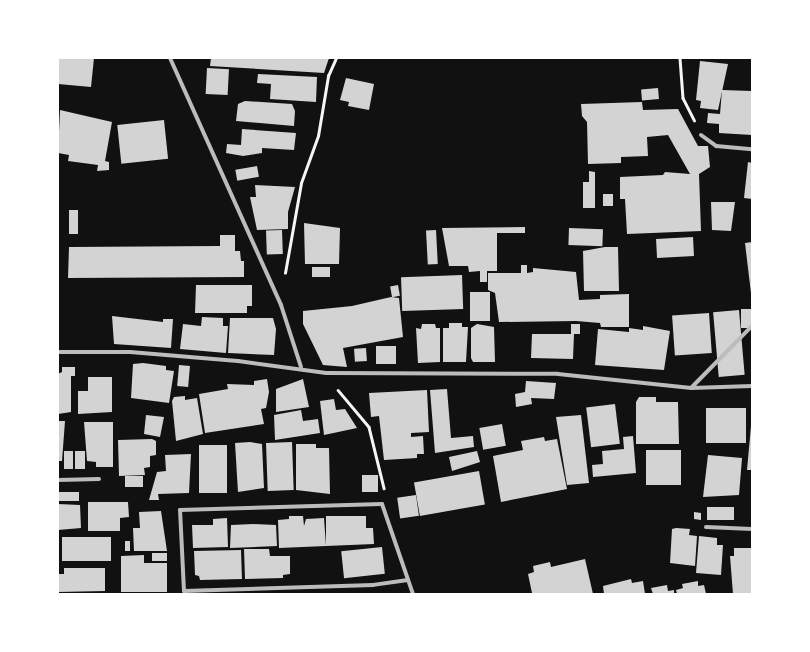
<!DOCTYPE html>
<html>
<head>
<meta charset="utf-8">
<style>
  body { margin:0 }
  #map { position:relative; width:810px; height:652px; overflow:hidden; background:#111; font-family:"IBM Plex Sans",sans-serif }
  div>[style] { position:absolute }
  .building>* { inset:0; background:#d3d3d3; transform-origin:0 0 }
  .path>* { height:2.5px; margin:-1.25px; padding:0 1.25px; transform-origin:1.25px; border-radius:1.25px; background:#f5f5f5 }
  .minor>* { height:4px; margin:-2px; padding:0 2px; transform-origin:2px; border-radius:2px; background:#bcbcbc }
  span { translate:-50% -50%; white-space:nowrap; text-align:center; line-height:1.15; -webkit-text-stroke:3px #fff; paint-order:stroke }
  .frame { position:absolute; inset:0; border:59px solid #fff; pointer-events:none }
</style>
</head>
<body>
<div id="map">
  <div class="building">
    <div style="clip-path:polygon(58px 58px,94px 58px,91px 87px,58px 84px)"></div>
    <div style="clip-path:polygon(211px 58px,329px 58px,324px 73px,210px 66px)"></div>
    <div style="clip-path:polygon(700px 61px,728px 64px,718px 110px,700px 108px,701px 101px,696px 100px)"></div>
    <div style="left:207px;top:68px;width:22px;height:26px;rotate:3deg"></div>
    <div style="clip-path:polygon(258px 74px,317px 77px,316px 102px,270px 99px,271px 84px,257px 83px)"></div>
    <div style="clip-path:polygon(346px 78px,374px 84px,369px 110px,348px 106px,349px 102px,340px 100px)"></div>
    <div style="left:658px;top:88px;width:11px;height:17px;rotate:85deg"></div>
    <div style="clip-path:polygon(722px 90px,752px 91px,752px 135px,719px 133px,719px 124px,707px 123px,708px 113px,720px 114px)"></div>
    <div style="clip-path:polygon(245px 101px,292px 104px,295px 111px,294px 126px,236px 121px,238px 104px)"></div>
    <div style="clip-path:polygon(642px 102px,643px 110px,678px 109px,698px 146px,708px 146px,710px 167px,699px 174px,701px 231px,627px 234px,625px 199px,620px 199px,620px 177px,663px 175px,665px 172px,690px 174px,668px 135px,647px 137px,648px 156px,621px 157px,621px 163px,588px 164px,587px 122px,582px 116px,581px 104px)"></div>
    <div style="clip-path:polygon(60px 110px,112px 122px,105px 161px,109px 162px,109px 170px,97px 171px,98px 165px,68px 161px,69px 155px,58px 153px)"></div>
    <div style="left:164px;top:120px;width:39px;height:47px;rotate:84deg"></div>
    <div style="clip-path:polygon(242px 129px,296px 133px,294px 150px,262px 148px,262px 153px,243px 156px,226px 153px,227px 144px,241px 145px)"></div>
    <div style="clip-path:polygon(748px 162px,752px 163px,752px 199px,744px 198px)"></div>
    <div style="left:257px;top:166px;width:11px;height:22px;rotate:80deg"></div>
    <div style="clip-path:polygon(589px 171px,595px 172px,595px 208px,583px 208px,583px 182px,589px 182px)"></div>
    <div style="clip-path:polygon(255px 185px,295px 187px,288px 212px,288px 229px,257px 230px,250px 197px,256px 197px)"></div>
    <div style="left:603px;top:194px;width:10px;height:12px"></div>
    <div style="clip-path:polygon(711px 202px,735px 202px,731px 231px,712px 230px)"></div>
    <div style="left:69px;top:210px;width:9px;height:24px"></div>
    <div style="clip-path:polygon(304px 223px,340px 228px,339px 264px,305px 264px)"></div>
    <div style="clip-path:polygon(525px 227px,525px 233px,497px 233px,497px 271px,487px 271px,487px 282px,480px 282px,480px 271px,469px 272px,468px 266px,449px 266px,442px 228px)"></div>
    <div style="left:569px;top:228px;width:34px;height:17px;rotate:2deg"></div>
    <div style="left:282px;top:230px;width:24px;height:16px;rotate:88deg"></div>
    <div style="left:436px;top:230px;width:34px;height:10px;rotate:87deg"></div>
    <div style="clip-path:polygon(220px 235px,235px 235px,235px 251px,240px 251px,241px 261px,244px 261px,244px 277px,68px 278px,69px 247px,220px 246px)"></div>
    <div style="left:693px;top:237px;width:19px;height:37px;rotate:87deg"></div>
    <div style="clip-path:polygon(752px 242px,752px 293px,751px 293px,745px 243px)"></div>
    <div style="clip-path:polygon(605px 247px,618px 247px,619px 291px,584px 291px,583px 251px)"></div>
    <div style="clip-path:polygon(521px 265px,527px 265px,527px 273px,533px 272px,533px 268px,576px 272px,579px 300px,600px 299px,600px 295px,629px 294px,629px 327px,601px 327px,600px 323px,576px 321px,499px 322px,495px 293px,488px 290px,488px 273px,521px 273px)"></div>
    <div style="left:312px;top:267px;width:18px;height:10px"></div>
    <div style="left:462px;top:275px;width:34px;height:61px;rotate:88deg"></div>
    <div style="clip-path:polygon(196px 285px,252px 285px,252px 306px,247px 306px,247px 313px,195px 313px)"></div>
    <div style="left:398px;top:285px;width:11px;height:8px;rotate:80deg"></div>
    <div style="left:470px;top:292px;width:20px;height:29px"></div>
    <div style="clip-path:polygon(391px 297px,399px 298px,403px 337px,343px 348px,347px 367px,323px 365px,303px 324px,303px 311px,352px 306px)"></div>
    <div style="left:752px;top:309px;width:19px;height:11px;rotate:90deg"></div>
    <div style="left:739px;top:310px;width:65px;height:26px;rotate:85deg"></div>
    <div style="left:709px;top:313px;width:40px;height:37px;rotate:86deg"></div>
    <div style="clip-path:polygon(112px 316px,163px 322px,163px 319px,173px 319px,171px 348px,114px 344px)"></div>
    <div style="clip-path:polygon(202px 317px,223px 318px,223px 326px,228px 326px,226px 353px,180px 349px,183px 324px,201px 326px)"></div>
    <div style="clip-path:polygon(230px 318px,273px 318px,276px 329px,274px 355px,228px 353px)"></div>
    <div style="clip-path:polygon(449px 323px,462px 323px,462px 327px,468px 327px,466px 362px,443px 362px,443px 328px,449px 328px)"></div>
    <div style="clip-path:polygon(422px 324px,435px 324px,436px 328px,440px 328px,440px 362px,418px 363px,416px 328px,421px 329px)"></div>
    <div style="clip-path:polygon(477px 324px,494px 327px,495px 362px,473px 362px,471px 358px,471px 328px)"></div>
    <div style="clip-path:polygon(571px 324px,580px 324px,580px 334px,574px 334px,573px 359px,531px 358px,532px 334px,571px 334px)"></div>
    <div style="clip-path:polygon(643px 326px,670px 331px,664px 370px,595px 365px,598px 329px,629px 332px,629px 328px,643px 330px)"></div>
    <div style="left:376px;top:346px;width:20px;height:18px"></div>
    <div style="left:366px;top:348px;width:13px;height:12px;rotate:86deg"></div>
    <div style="clip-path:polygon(143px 363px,166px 366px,166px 370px,174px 371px,169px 403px,131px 398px,133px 364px)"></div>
    <div style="left:179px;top:365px;width:11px;height:21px;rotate:5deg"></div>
    <div style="clip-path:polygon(62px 367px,75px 367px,75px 376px,71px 376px,71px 412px,58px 414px,58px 374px,62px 372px)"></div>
    <div style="clip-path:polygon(88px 377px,112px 377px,112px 412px,78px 414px,78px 391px,88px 391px)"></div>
    <div style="clip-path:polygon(267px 379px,269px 392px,266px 408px,261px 409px,264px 424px,205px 433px,199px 394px,228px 389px,227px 384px,254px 385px,254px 381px)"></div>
    <div style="clip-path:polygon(303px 379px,309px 407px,276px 412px,276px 389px)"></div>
    <div style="clip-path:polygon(526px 381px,556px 383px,554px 399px,531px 398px,532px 404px,516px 407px,515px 394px,525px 392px)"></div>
    <div style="clip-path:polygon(447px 389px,451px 438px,473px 436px,474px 447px,435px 453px,430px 390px)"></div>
    <div style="clip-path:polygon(427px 390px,429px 432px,411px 433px,411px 437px,423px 436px,424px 454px,417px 454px,417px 458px,384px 460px,379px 416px,371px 417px,369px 393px)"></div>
    <div style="clip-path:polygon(185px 396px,185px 400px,197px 398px,203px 434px,176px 441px,172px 401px,174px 397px)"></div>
    <div style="clip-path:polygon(639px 397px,656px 397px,656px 402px,678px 402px,679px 444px,636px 444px,636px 402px)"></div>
    <div style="clip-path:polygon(334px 399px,336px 410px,345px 409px,357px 428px,324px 435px,320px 401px)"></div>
    <div style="left:615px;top:404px;width:40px;height:29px;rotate:83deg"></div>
    <div style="left:706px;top:408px;width:40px;height:35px"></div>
    <div style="clip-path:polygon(301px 410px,303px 421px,318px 419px,320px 433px,275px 440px,274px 415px)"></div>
    <div style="clip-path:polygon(146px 415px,164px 417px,160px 437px,144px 434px)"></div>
    <div style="clip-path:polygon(581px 415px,589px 483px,567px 485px,556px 417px)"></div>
    <div style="clip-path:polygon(752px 415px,752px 470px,747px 470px)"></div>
    <div style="clip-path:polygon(58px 421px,65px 421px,62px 461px,58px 461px)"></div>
    <div style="clip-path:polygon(84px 422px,113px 422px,113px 467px,96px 467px,96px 462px,87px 461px)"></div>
    <div style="left:502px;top:424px;width:22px;height:23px;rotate:80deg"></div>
    <div style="clip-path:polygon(633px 436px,636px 473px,593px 477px,592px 465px,603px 464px,602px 451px,624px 449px,623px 437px)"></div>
    <div style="clip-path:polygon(544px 437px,545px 441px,557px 439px,567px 489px,501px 502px,493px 456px,523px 450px,521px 441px)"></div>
    <div style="clip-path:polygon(152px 439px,156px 441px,156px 455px,150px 456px,150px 467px,144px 468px,145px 475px,119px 476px,118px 440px)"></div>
    <div style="clip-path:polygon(250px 442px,262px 444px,264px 488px,238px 492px,235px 443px)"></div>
    <div style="left:292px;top:442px;width:48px;height:26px;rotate:88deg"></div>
    <div style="clip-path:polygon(296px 444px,316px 444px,316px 448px,329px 448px,330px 494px,296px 490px)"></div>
    <div style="left:199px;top:445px;width:28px;height:48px"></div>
    <div style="left:646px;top:450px;width:35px;height:35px"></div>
    <div style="left:64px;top:451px;width:9px;height:18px"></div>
    <div style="left:75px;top:451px;width:10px;height:18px"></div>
    <div style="clip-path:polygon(477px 451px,480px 462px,452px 471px,449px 457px)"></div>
    <div style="clip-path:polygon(191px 454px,189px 493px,158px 494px,159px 500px,149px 500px,157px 472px,166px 471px,165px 455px)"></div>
    <div style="clip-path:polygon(708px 455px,742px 458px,739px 495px,703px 497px)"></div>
    <div style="left:479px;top:471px;width:34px;height:66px;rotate:80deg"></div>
    <div style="left:378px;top:475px;width:17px;height:16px;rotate:90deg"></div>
    <div style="left:125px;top:476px;width:18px;height:11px"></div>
    <div style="left:58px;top:492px;width:21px;height:9px"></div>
    <div style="left:416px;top:495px;width:21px;height:19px;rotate:82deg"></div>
    <div style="clip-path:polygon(88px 502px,128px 502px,129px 517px,120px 518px,120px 531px,88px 531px)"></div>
    <div style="clip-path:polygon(58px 504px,80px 505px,81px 528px,58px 530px)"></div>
    <div style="left:707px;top:507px;width:27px;height:13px"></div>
    <div style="clip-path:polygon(161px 511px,167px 551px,134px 551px,133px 528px,140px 528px,139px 512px)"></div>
    <div style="clip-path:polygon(694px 512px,701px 513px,701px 520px,694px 519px)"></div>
    <div style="clip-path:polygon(289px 516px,303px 516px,304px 526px,306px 519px,324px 518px,326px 546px,279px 548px,278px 520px,289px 519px)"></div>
    <div style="clip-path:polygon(326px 516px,366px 516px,366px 528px,373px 528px,374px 544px,326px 546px)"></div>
    <div style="clip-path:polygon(227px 518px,228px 547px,193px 548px,192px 525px,213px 525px,213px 519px)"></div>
    <div style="clip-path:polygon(253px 524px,276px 525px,277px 546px,230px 548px,231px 525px)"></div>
    <div style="clip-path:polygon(676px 528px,690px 529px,689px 535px,697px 536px,695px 566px,670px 563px,672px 529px)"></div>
    <div style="clip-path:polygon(699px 536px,717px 538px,717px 545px,723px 545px,721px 575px,696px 573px)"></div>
    <div style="left:111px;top:537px;width:24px;height:49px;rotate:90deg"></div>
    <div style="left:125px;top:541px;width:5px;height:10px"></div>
    <div style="left:382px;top:547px;width:27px;height:41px;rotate:84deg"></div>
    <div style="clip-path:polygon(734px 548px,752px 548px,752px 594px,733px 594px,730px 556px,734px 556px)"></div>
    <div style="clip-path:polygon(244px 549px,269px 549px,270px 556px,290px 556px,290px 574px,283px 575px,283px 578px,245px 579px)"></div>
    <div style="clip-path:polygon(241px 550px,242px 579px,200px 580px,199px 576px,195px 575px,194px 551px)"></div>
    <div style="left:152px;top:553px;width:15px;height:8px"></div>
    <div style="clip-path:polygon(144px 555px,144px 563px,167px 563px,167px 592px,121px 592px,121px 556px)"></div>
    <div style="clip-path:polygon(585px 559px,593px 594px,532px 593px,528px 574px,534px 572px,533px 566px,550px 562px,551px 567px)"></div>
    <div style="clip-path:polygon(64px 568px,105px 568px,105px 591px,58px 592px,58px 574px,64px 574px)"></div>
    <div style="clip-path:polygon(631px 579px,632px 583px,643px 581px,645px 594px,604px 594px,603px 586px)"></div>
    <div style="clip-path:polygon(698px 581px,698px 586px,704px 585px,706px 594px,677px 594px,676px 590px,683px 588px,682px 584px)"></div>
    <div style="clip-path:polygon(667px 585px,668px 591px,674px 590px,674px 594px,653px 594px,651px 588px)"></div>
  </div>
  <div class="path">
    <div style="left:680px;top:58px;width:40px;rotate:85.7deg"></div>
    <div style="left:683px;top:98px;width:25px;rotate:63deg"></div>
    <div style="left:285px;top:273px;width:91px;rotate:-79.9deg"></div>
    <div style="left:301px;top:183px;width:50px;rotate:-70.1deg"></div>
    <div style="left:318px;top:136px;width:61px;rotate:-80.5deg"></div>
    <div style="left:328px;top:76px;width:20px;rotate:-66deg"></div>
    <div style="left:338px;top:390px;width:48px;rotate:50deg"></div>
    <div style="left:369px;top:427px;width:63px;rotate:76.2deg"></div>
  </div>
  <div class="minor">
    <div style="left:170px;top:58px;width:271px;rotate:65.8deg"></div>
    <div style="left:281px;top:305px;width:65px;rotate:72.1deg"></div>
    <div style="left:701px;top:135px;width:19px;rotate:36deg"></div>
    <div style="left:716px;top:146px;width:36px;rotate:5deg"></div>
    <div style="left:58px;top:352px;width:72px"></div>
    <div style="left:130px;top:352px;width:108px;rotate:4.8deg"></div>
    <div style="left:238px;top:361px;width:89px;rotate:7.8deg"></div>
    <div style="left:326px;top:373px;width:232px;rotate:0.2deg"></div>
    <div style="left:558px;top:374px;width:134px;rotate:6deg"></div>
    <div style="left:691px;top:388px;width:61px;rotate:-1.9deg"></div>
    <div style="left:692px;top:387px;width:86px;rotate:-45.5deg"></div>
    <div style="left:58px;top:480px;width:41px;rotate:-1.4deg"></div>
    <div style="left:706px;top:527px;width:46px;rotate:2.5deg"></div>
    <div style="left:408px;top:580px;width:35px;rotate:172deg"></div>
    <div style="left:373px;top:585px;width:189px;rotate:178.2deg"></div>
    <div style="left:184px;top:591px;width:81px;rotate:-92.8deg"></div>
    <div style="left:180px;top:510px;width:202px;rotate:-1.7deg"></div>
    <div style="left:382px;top:504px;width:95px;rotate:71deg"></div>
  </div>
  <div class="frame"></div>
</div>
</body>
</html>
